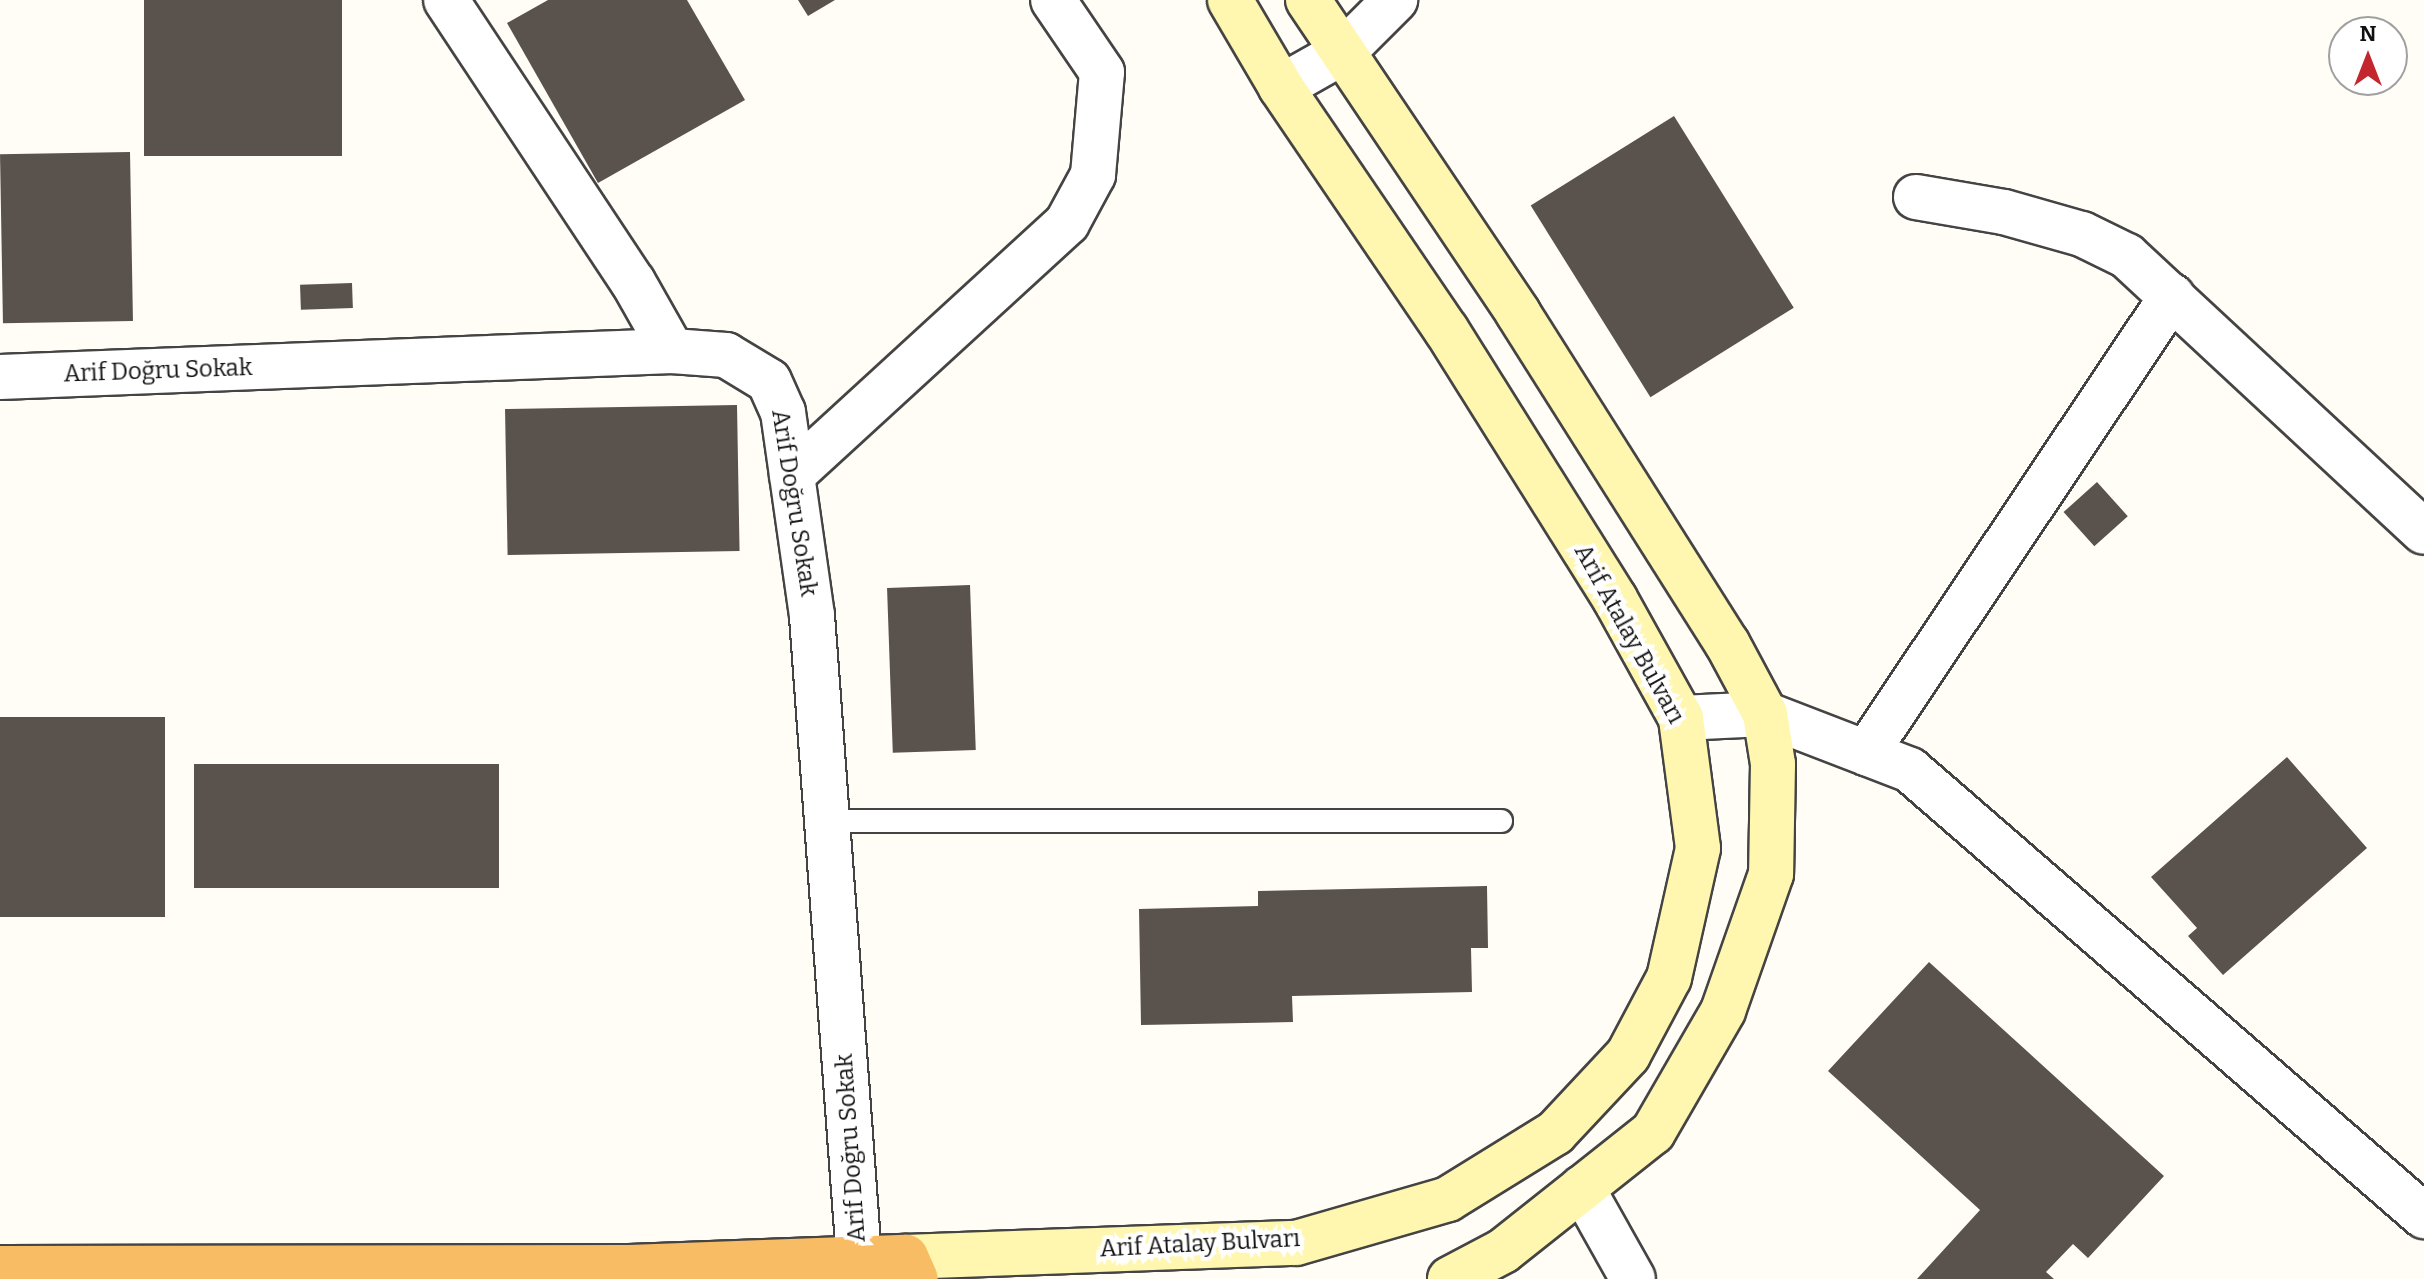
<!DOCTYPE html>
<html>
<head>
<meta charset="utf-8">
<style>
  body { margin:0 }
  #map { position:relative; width:2424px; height:1279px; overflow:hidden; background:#fffdf5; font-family:Bitter,serif }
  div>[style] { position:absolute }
  .building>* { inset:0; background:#5a524d; transform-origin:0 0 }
  .roads { filter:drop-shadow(2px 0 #444) drop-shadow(-2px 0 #444) drop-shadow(0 2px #444) drop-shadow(0 -2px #444) }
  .service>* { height:22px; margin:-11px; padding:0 11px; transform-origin:11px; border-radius:11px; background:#fff }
  .minor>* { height:44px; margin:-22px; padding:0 22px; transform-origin:22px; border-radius:22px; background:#fff }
  .secondary>* { height:44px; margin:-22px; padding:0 22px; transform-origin:22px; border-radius:22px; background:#fff6b0 }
  .trunk>* { height:44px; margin:-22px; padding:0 22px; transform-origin:22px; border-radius:22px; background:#f7bc64 }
  span { translate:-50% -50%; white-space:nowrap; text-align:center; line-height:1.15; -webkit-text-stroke:8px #fff; paint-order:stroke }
  .street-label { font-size:24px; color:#111 }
  .north { position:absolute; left:2328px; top:16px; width:80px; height:80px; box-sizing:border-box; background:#fff; border:2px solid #a0a0a0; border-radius:50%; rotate:0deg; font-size:22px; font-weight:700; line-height:32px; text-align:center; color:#111 }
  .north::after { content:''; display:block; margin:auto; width:28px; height:36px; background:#c4262e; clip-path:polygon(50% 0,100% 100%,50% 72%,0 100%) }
</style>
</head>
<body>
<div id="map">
  <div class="building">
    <div style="left:144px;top:0;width:198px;height:156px"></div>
    <div style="clip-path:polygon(548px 0,687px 0,745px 100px,598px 183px,507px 23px)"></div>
    <div style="clip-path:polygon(798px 0,835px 0,808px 16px)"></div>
    <div style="left:1674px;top:116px;width:226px;height:169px;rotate:58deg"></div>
    <div style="left:130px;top:152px;width:169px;height:130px;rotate:89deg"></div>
    <div style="left:352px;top:283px;width:25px;height:52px;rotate:88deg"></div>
    <div style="left:737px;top:405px;width:146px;height:232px;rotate:89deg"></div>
    <div style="left:2097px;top:482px;width:46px;height:45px;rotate:48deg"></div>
    <div style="left:970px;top:585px;width:165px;height:83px;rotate:88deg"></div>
    <div style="left:0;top:717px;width:165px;height:200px"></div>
    <div style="clip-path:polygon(2287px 757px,2367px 848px,2223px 975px,2188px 936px,2197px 928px,2151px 877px)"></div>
    <div style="left:499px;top:764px;width:124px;height:305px;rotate:90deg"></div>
    <div style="clip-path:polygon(1487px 886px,1488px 948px,1471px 948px,1472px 992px,1292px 996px,1293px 1022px,1141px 1025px,1139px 909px,1258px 906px,1258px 891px)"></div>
    <div style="clip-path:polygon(1929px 962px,2164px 1176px,2088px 1258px,2073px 1244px,2046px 1272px,2054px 1279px,1917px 1279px,1980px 1210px,1828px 1071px)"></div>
  </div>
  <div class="roads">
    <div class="service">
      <div style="left:827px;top:821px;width:674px"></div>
    </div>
    <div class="minor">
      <div style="left:446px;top:0;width:338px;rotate:56.5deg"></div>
      <div style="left:633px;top:282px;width:79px;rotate:60.5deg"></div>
      <div style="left:1281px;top:87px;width:71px;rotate:-29.4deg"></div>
      <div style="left:1343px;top:52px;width:74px;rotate:-45deg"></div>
      <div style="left:1916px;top:197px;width:89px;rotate:9.7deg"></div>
      <div style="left:2004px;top:212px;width:81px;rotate:15.8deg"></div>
      <div style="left:2082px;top:234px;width:50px;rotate:26.1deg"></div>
      <div style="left:2127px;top:256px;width:405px;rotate:42.9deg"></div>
      <div style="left:0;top:377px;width:673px;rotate:-2.22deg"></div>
      <div style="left:672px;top:351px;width:54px;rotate:4.2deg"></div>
      <div style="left:726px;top:355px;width:50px;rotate:31.2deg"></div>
      <div style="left:769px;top:381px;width:34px;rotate:66deg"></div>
      <div style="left:783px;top:412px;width:206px;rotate:81.9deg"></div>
      <div style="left:812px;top:616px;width:644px;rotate:85.81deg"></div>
      <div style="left:792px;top:475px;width:373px;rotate:-42.5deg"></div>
      <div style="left:1067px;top:223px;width:55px;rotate:-61.6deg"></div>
      <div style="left:1093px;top:175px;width:103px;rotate:-85deg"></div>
      <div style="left:1102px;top:72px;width:87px;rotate:-124.2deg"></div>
      <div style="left:1681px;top:718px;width:84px;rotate:-2.7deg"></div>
      <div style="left:1765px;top:714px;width:155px;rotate:21.1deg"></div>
      <div style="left:1910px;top:770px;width:681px;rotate:40.95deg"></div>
      <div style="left:1866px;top:753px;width:550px;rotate:-56.19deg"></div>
      <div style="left:1582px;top:1188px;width:104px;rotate:60.7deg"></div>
    </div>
    <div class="secondary">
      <div style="left:1308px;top:0;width:377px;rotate:56.1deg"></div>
      <div style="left:1518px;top:313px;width:391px;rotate:57.7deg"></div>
      <div style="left:1727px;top:643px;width:81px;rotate:61.8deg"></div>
      <div style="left:1765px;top:714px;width:51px;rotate:80.9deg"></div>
      <div style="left:1773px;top:764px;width:110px;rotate:91deg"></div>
      <div style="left:1771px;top:874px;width:145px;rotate:109.3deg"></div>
      <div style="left:1723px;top:1011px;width:140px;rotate:120deg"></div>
      <div style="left:1653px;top:1132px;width:191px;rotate:141.6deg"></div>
      <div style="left:1503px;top:1251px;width:60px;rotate:152.2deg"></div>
      <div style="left:906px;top:1257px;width:390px;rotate:-2.1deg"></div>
      <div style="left:1296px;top:1243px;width:158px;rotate:-16.1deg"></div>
      <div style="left:1448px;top:1199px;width:126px;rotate:-31.7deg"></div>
      <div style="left:1555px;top:1133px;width:107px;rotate:-46.9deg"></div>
      <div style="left:1628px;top:1055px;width:87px;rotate:-62deg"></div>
      <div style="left:1669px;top:978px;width:133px;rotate:-77.4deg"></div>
      <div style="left:1698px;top:848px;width:131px;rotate:-97.5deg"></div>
      <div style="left:1681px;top:718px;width:136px;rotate:-119deg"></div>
      <div style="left:1615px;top:599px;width:318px;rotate:-122.1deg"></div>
      <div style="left:1446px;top:330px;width:294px;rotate:-124.2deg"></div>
      <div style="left:1281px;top:87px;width:101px;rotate:-120.4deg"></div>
    </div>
    <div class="trunk">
      <div style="left:0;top:1268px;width:629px;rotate:-0.09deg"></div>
      <div style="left:629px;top:1267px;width:277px;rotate:-2.1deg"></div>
      <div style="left:906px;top:1257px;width:24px;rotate:66deg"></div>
    </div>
  </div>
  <div class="street-label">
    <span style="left:158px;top:371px;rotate:-2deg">Arif Doğru Sokak</span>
    <span style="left:794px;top:503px;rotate:81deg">Arif Doğru Sokak</span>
    <span style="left:1629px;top:634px;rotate:61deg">Arif Atalay Bulvarı</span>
    <span style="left:851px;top:1148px;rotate:-94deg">Arif Doğru Sokak</span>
    <span style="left:1200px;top:1244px;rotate:-3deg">Arif Atalay Bulvarı</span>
  </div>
  <div class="north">N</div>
</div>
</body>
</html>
